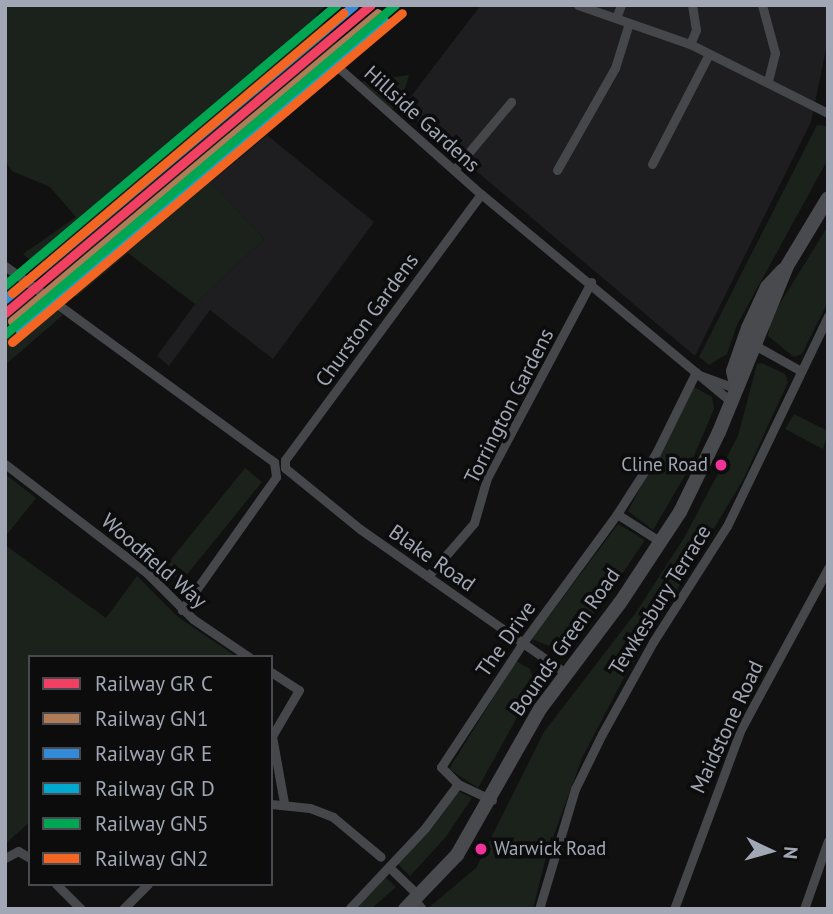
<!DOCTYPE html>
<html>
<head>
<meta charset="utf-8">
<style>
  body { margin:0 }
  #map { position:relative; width:833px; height:914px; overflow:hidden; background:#111112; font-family:"PT Sans",sans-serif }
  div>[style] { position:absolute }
  .built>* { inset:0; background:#1e1e20 }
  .green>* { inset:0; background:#1b221c; transform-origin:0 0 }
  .street>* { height:9px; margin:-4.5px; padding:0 4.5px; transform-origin:4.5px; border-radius:4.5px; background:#46474b }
  .primary>* { height:14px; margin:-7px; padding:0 7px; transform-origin:7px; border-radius:7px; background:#484a4d }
  .rail-1>* { height:9px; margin:-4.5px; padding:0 4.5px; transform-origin:4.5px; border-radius:4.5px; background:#f24062 }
  .rail-2>* { height:9px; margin:-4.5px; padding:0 4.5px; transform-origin:4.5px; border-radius:4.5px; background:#b07c57 }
  .rail-3>* { height:9px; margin:-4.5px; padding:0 4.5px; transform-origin:4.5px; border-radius:4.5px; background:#338bd7 }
  .rail-4>* { height:9px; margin:-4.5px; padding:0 4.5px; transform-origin:4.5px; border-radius:4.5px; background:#00a9ce }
  .rail-5>* { height:9px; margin:-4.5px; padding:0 4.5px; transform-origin:4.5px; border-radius:4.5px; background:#00a651 }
  .rail-6>* { height:9px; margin:-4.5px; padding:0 4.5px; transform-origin:4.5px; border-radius:4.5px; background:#f26522 }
  .dots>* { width:19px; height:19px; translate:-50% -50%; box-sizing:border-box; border:4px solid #0c0c0d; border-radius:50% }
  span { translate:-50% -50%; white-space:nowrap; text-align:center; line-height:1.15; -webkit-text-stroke:7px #0c0c0d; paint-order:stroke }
  .bus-label { font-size:19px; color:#a1a7b4 }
  .right { translate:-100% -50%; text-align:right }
  .left { translate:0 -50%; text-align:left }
  .street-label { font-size:21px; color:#a1a7b4 }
  .frame { position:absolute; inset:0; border:7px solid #a1a7b4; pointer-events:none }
  .legend { position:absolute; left:28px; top:655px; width:245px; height:231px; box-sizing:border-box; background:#0c0c0d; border:2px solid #484a50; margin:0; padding:9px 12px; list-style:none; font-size:21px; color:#a1a7b4 }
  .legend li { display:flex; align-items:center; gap:14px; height:35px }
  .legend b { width:35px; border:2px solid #484a50 }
  .north { position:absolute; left:735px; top:816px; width:70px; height:70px; -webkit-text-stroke:5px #0c0c0d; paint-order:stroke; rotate:95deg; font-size:19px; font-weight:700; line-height:28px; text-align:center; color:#a1a7b4 }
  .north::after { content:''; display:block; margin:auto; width:24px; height:32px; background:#a1a7b4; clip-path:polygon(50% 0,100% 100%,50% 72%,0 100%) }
</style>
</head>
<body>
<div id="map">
  <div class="built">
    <div style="clip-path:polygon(481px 5px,828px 5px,828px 40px,811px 122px,695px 356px,402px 108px)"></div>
    <div style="clip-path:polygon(267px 135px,374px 222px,273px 359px,210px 310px,169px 366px,157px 356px,195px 304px,264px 239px,211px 182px)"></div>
  </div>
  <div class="green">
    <div style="clip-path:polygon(5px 5px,326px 5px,316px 15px,347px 54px,338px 73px,211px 182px,264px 239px,195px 304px,128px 253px,76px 297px,23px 254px,76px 217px,50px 187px,12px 171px,5px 161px)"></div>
    <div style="clip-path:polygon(409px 75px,402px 98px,392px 109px,361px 82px)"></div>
    <div style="clip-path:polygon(817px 125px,828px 126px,828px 159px,737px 325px,727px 354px,709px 365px,699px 357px)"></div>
    <div style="clip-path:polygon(828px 226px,828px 302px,802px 354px,794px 357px,768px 336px,771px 318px)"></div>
    <div style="clip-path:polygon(5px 274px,63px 315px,5px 365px)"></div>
    <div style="clip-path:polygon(762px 363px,785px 374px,788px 382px,743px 480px,621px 683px,582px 758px,546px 857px,533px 909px,427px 909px,476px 868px,544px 732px,637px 611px,684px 538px,738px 436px,757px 364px)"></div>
    <div style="clip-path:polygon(694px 387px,712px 397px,714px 409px,687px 472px,653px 530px,628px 511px)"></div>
    <div style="clip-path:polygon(794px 414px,828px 431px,823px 449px,785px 429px)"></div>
    <div style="left:245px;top:468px;width:22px;height:129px;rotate:39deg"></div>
    <div style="clip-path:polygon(5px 474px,36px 498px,5px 537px)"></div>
    <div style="clip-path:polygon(618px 524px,645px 540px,599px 608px,559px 650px,532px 639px)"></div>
    <div style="clip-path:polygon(5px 545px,106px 618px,137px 576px,178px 617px,237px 657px,30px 657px,30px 822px,5px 844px)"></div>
    <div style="clip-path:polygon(516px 661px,530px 669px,535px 685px,478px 788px,449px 769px)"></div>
    <div style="clip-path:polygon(458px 791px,472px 798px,445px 838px,410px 876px,398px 864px)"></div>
    <div style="clip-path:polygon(385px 877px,396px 887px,371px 909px,353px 909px)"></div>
  </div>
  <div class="street">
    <div style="left:578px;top:5px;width:119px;rotate:19.2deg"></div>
    <div style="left:690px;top:44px;width:154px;rotate:26.6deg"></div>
    <div style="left:762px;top:5px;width:50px;rotate:74.8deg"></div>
    <div style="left:775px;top:53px;width:30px;rotate:104deg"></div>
    <div style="left:616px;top:18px;width:14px;rotate:-69deg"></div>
    <div style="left:690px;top:44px;width:15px;rotate:-67deg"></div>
    <div style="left:696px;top:30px;width:25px;rotate:-99deg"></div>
    <div style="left:340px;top:69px;width:188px;rotate:41.6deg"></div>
    <div style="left:481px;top:194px;width:324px;rotate:39.7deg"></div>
    <div style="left:652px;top:164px;width:124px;rotate:-62.6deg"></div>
    <div style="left:454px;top:170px;width:89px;rotate:-50deg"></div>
    <div style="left:557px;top:170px;width:117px;rotate:-60.4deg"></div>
    <div style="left:615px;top:68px;width:47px;rotate:-72.7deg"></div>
    <div style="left:481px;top:194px;width:330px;rotate:126.4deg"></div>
    <div style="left:285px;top:460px;width:8px;rotate:90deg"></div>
    <div style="left:285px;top:468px;width:97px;rotate:39.1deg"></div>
    <div style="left:360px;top:529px;width:249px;rotate:35deg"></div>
    <div style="left:5px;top:266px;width:333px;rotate:36.1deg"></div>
    <div style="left:274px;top:462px;width:15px;rotate:82deg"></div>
    <div style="left:276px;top:477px;width:163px;rotate:125.3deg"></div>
    <div style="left:751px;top:343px;width:57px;rotate:29.2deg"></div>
    <div style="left:699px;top:375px;width:37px;rotate:20deg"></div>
    <div style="left:5px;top:464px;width:178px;rotate:37.5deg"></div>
    <div style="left:146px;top:572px;width:66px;rotate:45deg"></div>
    <div style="left:193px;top:619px;width:68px;rotate:34.2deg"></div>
    <div style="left:617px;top:514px;width:52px;rotate:32.5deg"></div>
    <div style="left:428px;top:576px;width:70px;rotate:-49deg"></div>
    <div style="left:474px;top:523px;width:47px;rotate:-73.9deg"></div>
    <div style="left:487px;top:478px;width:222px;rotate:-62deg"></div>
    <div style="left:271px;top:672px;width:33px;rotate:33deg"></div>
    <div style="left:299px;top:690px;width:53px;rotate:120.4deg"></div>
    <div style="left:272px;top:736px;width:68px;rotate:79.8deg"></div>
    <div style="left:492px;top:800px;width:38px;rotate:-155deg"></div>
    <div style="left:458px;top:784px;width:24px;rotate:-135deg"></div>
    <div style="left:441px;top:767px;width:151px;rotate:-56.6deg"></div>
    <div style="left:524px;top:641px;width:157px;rotate:-53.8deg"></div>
    <div style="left:617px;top:514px;width:72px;rotate:-57.4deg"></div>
    <div style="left:656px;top:453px;width:90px;rotate:-63.7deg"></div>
    <div style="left:271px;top:804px;width:39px;rotate:6deg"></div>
    <div style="left:310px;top:808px;width:25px;rotate:21deg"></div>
    <div style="left:333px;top:817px;width:62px;rotate:39.8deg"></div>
    <div style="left:5px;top:858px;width:15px;rotate:-28deg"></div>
    <div style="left:18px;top:851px;width:14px;rotate:30deg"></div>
    <div style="left:389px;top:867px;width:42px;rotate:44deg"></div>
    <div style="left:56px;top:884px;width:35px;rotate:45deg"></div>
    <div style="left:415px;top:900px;width:11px;rotate:52deg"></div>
    <div style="left:123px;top:909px;width:35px;rotate:-45deg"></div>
    <div style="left:349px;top:909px;width:111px;rotate:-46.8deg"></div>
    <div style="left:425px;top:828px;width:55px;rotate:-53.1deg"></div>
    <div style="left:539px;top:909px;width:125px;rotate:-73.3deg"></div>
    <div style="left:575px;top:789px;width:61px;rotate:-63.9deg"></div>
    <div style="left:602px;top:734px;width:105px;rotate:-61deg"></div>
    <div style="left:653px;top:642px;width:138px;rotate:-57.5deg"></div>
    <div style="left:727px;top:526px;width:233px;rotate:-64.3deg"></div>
    <div style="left:674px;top:909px;width:192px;rotate:-69.6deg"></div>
    <div style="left:741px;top:729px;width:183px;rotate:-61.6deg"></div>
    <div style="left:804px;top:909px;width:72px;rotate:-70.6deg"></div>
  </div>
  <div class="primary">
    <div style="left:736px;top:385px;width:14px;rotate:-102deg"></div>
    <div style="left:733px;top:371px;width:46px;rotate:-70.8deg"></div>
    <div style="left:748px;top:328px;width:45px;rotate:-65.1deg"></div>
    <div style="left:767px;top:287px;width:23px;rotate:-47deg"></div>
    <div style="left:405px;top:909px;width:75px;rotate:-46.1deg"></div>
    <div style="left:457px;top:855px;width:168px;rotate:-60.4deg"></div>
    <div style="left:540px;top:709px;width:133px;rotate:-53deg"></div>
    <div style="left:620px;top:603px;width:109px;rotate:-56.6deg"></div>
    <div style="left:680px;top:512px;width:89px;rotate:-64deg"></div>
    <div style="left:719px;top:432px;width:179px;rotate:-67.7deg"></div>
    <div style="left:787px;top:266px;width:79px;rotate:-58.9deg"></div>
  </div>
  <div class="rail-1">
    <div style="left:5px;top:313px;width:478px;rotate:-40.1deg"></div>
  </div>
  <div class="rail-2">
    <div style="left:12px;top:321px;width:478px;rotate:-40.1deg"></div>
  </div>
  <div class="rail-3">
    <div style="left:5px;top:299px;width:456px;rotate:-40.1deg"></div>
  </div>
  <div class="rail-4">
    <div style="left:19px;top:329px;width:478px;rotate:-40.1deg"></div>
  </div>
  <div class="rail-5">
    <div style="left:5px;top:285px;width:434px;rotate:-40.2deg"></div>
    <div style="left:5px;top:334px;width:510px;rotate:-40.15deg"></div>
  </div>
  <div class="rail-6">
    <div style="left:12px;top:293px;width:434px;rotate:-40.2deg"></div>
    <div style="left:12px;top:342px;width:510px;rotate:-40.15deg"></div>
  </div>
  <div class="dots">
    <div style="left:721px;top:465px;background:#ef339a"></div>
    <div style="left:481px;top:849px;background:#ef339a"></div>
  </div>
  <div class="bus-label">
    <span class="right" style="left:708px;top:465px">Cline Road</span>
    <span class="left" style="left:494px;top:849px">Warwick Road</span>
  </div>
  <div class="street-label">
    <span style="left:422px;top:119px;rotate:42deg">Hillside Gardens</span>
    <span style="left:367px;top:320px;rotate:-54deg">Churston Gardens</span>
    <span style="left:509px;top:406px;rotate:-63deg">Torrington Gardens</span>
    <span style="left:432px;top:558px;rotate:35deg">Blake Road</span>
    <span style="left:154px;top:561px;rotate:41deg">Woodfield Way</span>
    <span style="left:660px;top:600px;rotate:-58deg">Tewkesbury Terrace</span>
    <span style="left:506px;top:639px;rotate:-55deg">The Drive</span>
    <span style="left:565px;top:642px;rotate:-55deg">Bounds Green Road</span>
    <span style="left:727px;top:727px;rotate:-65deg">Maidstone Road</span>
  </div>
  <div class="frame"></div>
  <ul class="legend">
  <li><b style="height:9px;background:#f24062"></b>Railway GR C</li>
  <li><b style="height:9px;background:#b07c57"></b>Railway GN1</li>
  <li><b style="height:9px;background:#338bd7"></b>Railway GR E</li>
  <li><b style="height:9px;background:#00a9ce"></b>Railway GR D</li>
  <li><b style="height:9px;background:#00a651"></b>Railway GN5</li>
  <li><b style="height:9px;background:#f26522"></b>Railway GN2</li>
  </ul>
  <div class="north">N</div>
</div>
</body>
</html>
